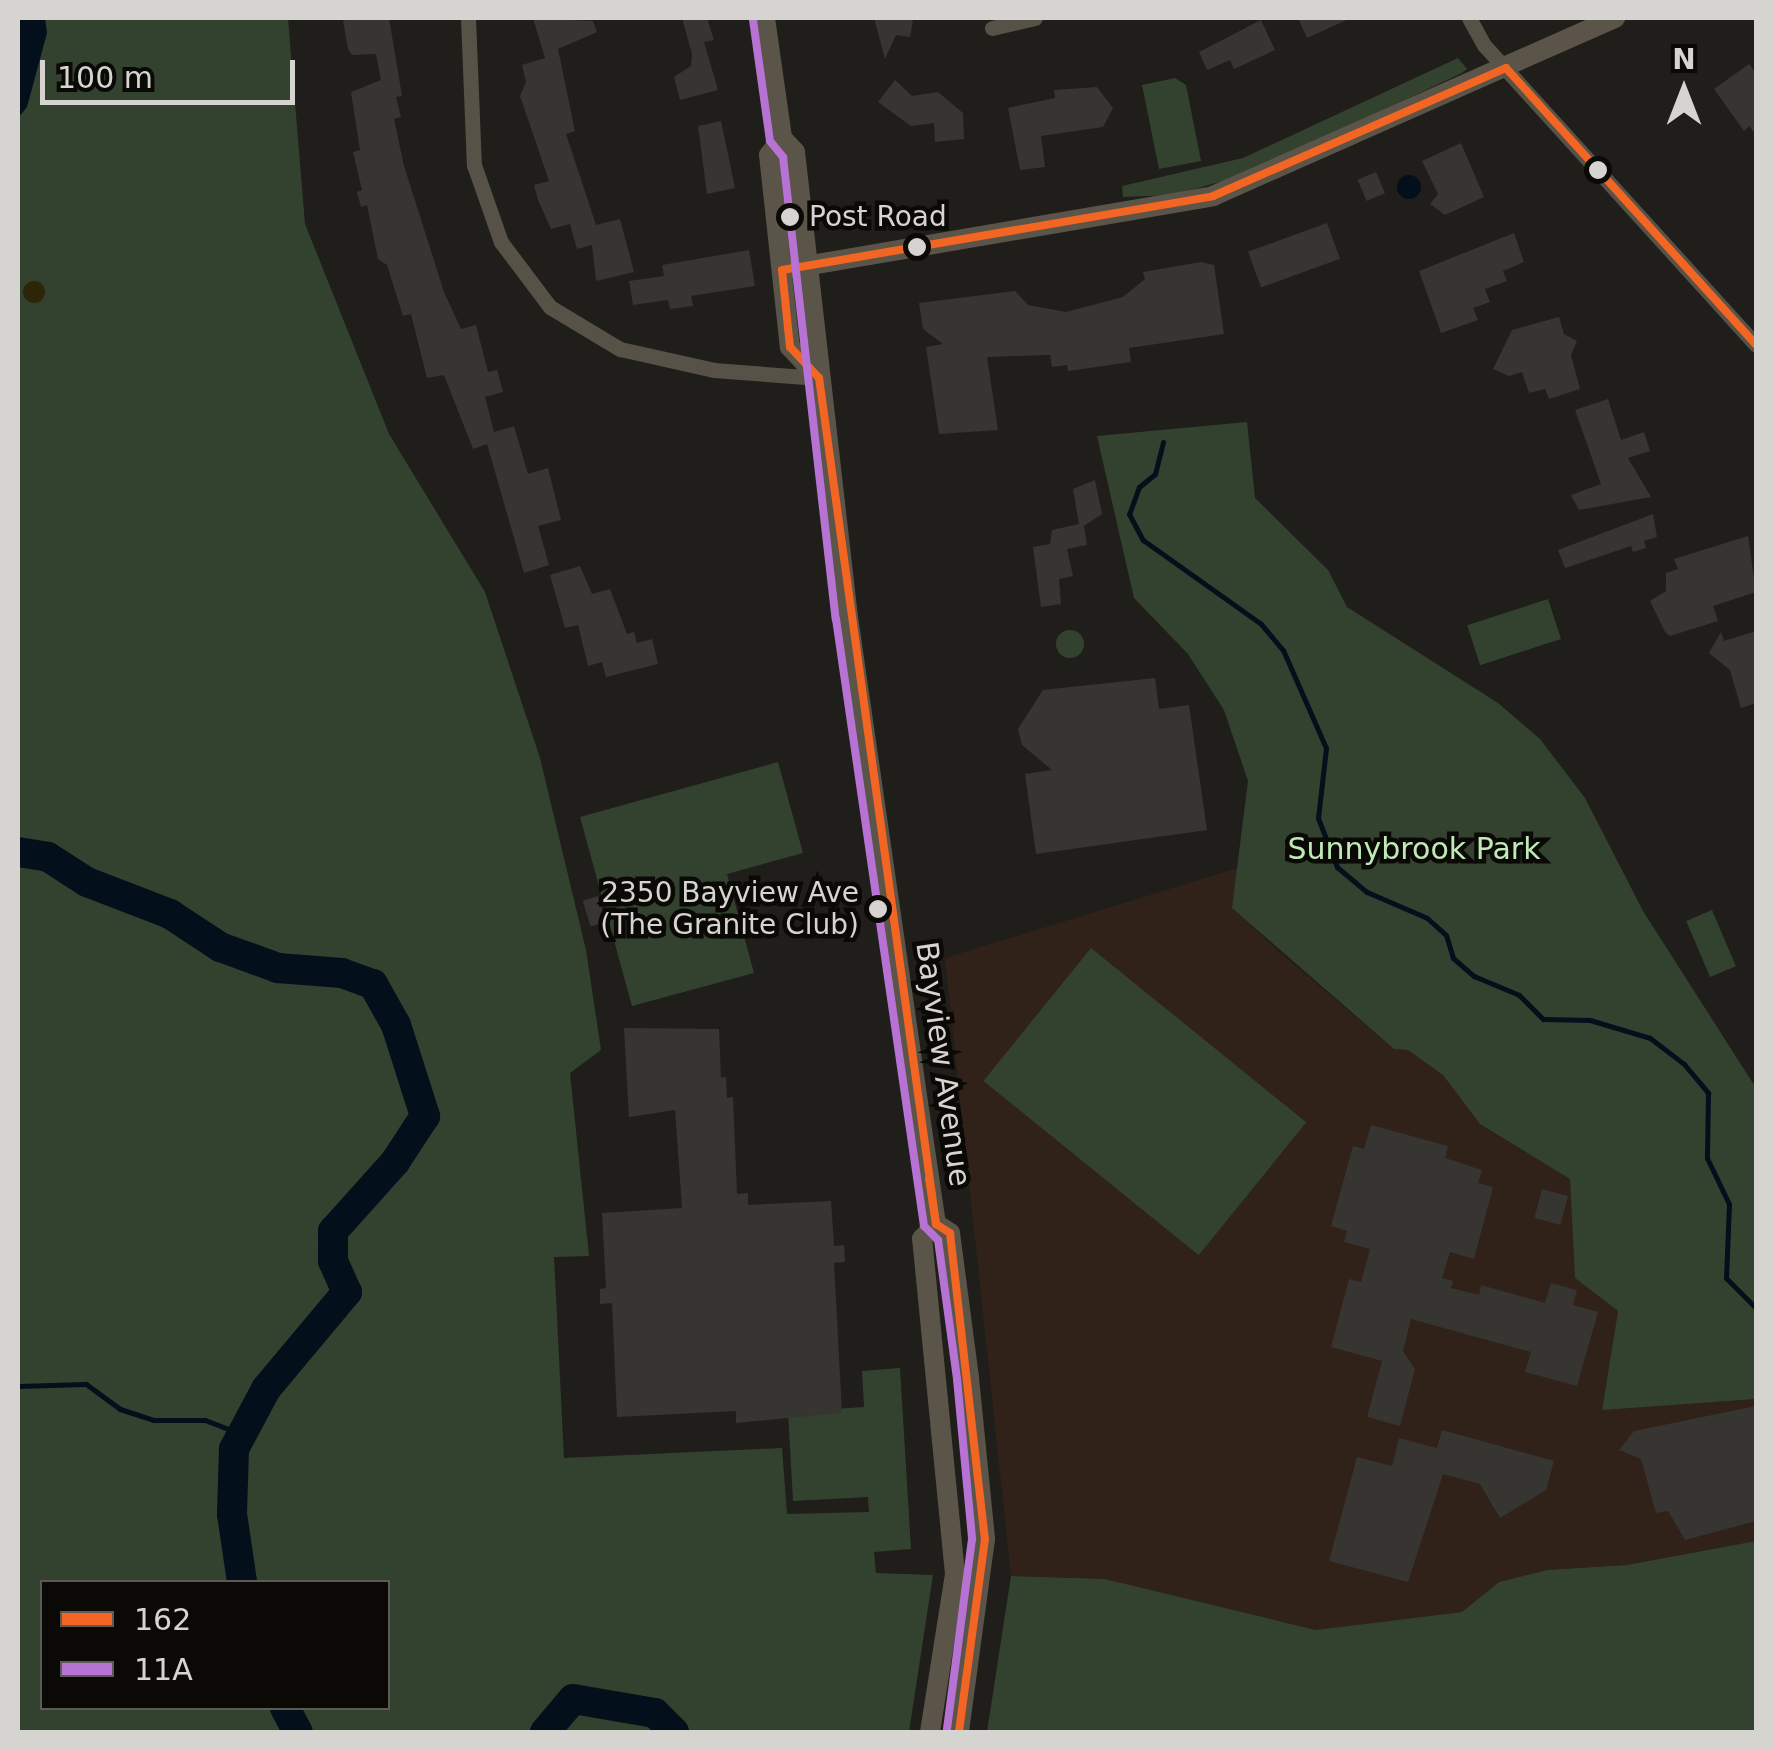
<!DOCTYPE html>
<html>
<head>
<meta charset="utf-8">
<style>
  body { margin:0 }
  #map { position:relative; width:1774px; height:1750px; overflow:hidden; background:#201e1a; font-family:"DejaVu Sans",sans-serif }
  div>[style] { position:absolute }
  .education>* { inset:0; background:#302119 }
  .green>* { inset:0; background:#32422f; transform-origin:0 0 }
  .round { border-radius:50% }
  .sand>* { inset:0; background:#2c2508 }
  .water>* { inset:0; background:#030f1b }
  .stream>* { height:5px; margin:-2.5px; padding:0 2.5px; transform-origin:2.5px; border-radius:2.5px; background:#030f1b }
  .river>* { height:30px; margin:-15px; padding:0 15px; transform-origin:15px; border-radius:15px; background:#030f1b }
  .building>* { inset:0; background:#363532; transform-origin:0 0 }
  .street>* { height:15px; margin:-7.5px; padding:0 7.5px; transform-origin:7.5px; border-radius:7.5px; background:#575248 }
  .secondary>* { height:20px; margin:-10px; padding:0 10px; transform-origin:10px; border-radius:10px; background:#5b5449 }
  .bus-1>* { height:8px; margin:-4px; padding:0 4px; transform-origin:4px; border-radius:4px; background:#f26522 }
  .bus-2>* { height:8px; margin:-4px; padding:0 4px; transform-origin:4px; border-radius:4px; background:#b673d3 }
  .dots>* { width:28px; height:28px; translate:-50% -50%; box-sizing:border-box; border:5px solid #0a0906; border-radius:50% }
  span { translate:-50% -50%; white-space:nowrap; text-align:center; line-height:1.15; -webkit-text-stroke:9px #0a0906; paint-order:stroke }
  .bus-label { font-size:28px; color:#d6d4d0 }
  .left { translate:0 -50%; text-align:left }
  .right { translate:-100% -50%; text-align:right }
  .park-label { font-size:30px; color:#bfeab7 }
  .street-label { font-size:30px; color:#d6d4d0 }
  .frame { position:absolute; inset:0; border:20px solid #d6d4d0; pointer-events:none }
  .legend { position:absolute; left:40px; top:1580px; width:350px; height:130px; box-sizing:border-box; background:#0a0906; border:2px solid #5c5a57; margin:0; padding:12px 18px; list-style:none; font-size:30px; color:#d6d4d0 }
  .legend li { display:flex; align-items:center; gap:20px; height:50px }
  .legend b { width:50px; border:2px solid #5c5a57 }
  .north { position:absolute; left:1634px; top:40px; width:100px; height:100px; -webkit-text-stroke:8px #0a0906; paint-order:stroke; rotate:0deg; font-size:28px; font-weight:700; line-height:40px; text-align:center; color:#d6d4d0 }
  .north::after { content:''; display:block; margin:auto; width:35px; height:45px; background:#d6d4d0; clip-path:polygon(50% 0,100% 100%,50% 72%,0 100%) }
  .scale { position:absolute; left:40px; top:60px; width:255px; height:45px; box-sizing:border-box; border:5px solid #d6d4d0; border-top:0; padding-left:12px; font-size:30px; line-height:35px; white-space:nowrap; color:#d6d4d0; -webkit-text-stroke:8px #0a0906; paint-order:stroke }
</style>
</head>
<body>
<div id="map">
  <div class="education">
    <div style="clip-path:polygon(1238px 868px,1233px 908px,1277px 950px,1394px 1049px,1408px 1050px,1443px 1075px,1480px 1124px,1570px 1179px,1575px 1278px,1618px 1311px,1602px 1409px,1756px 1399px,1756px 1541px,1627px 1565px,1547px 1570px,1499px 1582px,1462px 1612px,1316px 1630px,1105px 1579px,1011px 1576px,945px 958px)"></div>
  </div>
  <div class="green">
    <div style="clip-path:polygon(evenodd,18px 18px,288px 18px,305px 224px,389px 434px,485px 592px,540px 758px,586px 950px,601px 1050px,570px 1073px,589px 1256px,554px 1257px,564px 1458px,782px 1448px,787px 1514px,869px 1512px,868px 1497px,793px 1501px,788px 1412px,864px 1407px,862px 1371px,900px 1368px,911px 1549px,874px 1552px,876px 1573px,933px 1575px,909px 1732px,18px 1732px,18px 18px,42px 1582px,388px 1582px,388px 1708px,42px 1708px,42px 1582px)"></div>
    <div style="clip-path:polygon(1458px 58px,1467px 69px,1462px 73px,1247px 174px,1174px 195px,1123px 197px,1122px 186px,1243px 158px)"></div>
    <div style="clip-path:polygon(1175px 78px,1186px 85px,1201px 161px,1159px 169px,1142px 85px)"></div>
    <div style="clip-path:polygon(1247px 422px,1255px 498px,1328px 570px,1347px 607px,1498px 703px,1540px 739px,1585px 798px,1643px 911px,1756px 1088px,1756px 1399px,1602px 1410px,1618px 1311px,1575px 1278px,1570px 1179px,1480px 1124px,1443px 1075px,1408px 1050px,1394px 1049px,1232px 908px,1248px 781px,1224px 710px,1188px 654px,1134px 598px,1097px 436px)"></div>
    <div style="left:1548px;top:599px;width:42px;height:85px;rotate:72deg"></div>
    <div class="round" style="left:1056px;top:630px;width:28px;height:28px"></div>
    <div style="clip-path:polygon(778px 762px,803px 853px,727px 874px,754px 973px,632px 1006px,580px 817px)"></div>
    <div style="left:1712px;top:910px;width:61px;height:28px;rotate:67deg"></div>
    <div style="left:1091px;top:948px;width:277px;height:171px;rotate:39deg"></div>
    <div style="clip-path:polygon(1756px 1541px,1756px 1732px,987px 1732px,1011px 1576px,1105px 1579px,1316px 1630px,1462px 1612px,1499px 1582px,1547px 1570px,1627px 1565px)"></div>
  </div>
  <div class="sand">
    <div class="round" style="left:23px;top:281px;width:22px;height:22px"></div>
  </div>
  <div class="water">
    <div style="clip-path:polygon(18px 18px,45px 18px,47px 33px,27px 107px,18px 118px)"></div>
    <div class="round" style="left:1397px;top:175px;width:24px;height:24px"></div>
  </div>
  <div class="stream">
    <div style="left:1163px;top:442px;width:33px;rotate:104deg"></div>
    <div style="left:1155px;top:474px;width:21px;rotate:141deg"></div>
    <div style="left:1139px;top:487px;width:29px;rotate:110deg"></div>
    <div style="left:1129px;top:514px;width:30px;rotate:62deg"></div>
    <div style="left:1143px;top:540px;width:145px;rotate:35.4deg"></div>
    <div style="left:1261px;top:624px;width:34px;rotate:50deg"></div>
    <div style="left:1283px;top:650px;width:107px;rotate:66.3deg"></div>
    <div style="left:1326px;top:748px;width:70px;rotate:96.5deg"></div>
    <div style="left:1318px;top:818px;width:53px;rotate:68.8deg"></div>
    <div style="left:1337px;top:867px;width:39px;rotate:40deg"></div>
    <div style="left:1367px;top:892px;width:65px;rotate:23.4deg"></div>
    <div style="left:1427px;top:918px;width:25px;rotate:42deg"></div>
    <div style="left:1446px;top:935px;width:24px;rotate:73deg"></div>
    <div style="left:1453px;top:958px;width:28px;rotate:41deg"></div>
    <div style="left:1474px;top:976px;width:49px;rotate:22.9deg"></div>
    <div style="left:1519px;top:995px;width:34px;rotate:45deg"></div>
    <div style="left:1543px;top:1019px;width:47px;rotate:1.2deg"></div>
    <div style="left:1590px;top:1020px;width:63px;rotate:16.7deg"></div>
    <div style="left:1650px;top:1038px;width:43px;rotate:37.4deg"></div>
    <div style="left:1684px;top:1064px;width:38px;rotate:50deg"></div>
    <div style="left:1708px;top:1093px;width:65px;rotate:90.9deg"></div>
    <div style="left:1707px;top:1158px;width:51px;rotate:64.4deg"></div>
    <div style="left:1729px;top:1204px;width:74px;rotate:92.3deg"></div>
    <div style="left:1726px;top:1278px;width:42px;rotate:45deg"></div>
    <div style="left:18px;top:1386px;width:68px;rotate:-1.7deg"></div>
    <div style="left:86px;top:1384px;width:42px;rotate:36.3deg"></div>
    <div style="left:120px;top:1409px;width:35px;rotate:18deg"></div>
    <div style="left:153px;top:1420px;width:52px"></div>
    <div style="left:205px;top:1420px;width:40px;rotate:21deg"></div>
  </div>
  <div class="river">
    <div style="left:18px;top:852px;width:30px;rotate:9deg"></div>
    <div style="left:48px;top:857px;width:46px;rotate:32.7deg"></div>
    <div style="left:87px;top:882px;width:89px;rotate:21.1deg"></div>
    <div style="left:170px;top:914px;width:60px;rotate:33.4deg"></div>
    <div style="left:220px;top:947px;width:62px;rotate:19.9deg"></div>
    <div style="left:278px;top:968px;width:64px;rotate:4.5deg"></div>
    <div style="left:342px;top:973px;width:33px;rotate:20deg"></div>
    <div style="left:373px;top:984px;width:47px;rotate:60.7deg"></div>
    <div style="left:396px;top:1025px;width:96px;rotate:72.3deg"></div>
    <div style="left:425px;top:1116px;width:55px;rotate:123.1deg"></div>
    <div style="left:395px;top:1162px;width:93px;rotate:131.9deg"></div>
    <div style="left:333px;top:1231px;width:30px;rotate:90deg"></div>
    <div style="left:333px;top:1261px;width:34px;rotate:66deg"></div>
    <div style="left:347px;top:1292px;width:126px;rotate:129.9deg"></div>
    <div style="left:266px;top:1389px;width:68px;rotate:118.1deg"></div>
    <div style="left:234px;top:1449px;width:65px;rotate:91.8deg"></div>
    <div style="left:232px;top:1514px;width:69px;rotate:81.6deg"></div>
    <div style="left:285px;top:1708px;width:27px;rotate:62deg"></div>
    <div style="left:545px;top:1732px;width:43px;rotate:-49.7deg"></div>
    <div style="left:573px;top:1699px;width:83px;rotate:9.7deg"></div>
    <div style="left:655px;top:1713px;width:27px;rotate:45deg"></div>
  </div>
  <div class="building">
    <div style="clip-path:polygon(349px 18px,389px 18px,402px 96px,396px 97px,401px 117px,394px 119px,404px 166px,444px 292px,461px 329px,476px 325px,488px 372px,497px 370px,503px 392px,485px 397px,494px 432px,514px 426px,528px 474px,548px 468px,561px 520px,538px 526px,549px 565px,524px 573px,487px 444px,473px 449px,444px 375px,427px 378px,411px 314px,403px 316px,387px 265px,378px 259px,367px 205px,361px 207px,357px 192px,362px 190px,353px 152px,360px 150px,351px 92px,381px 80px,376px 54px,352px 55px,348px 49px,343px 21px)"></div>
    <div style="clip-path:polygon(533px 18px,593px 21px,597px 32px,558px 49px,575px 131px,566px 134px,596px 225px,620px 219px,634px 272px,596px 281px,592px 245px,577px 249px,570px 224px,551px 229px,538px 200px,534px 185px,549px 181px,520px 96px,526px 82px,522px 65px,545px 58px)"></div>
    <div style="clip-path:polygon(682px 18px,707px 18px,714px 40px,704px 42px,718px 90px,680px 100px,674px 77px,691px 66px,692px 54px)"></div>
    <div style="clip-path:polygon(874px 18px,913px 20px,910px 37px,896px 35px,885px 59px)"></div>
    <div style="clip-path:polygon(1298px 18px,1351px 18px,1307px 38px)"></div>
    <div style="clip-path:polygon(1261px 20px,1275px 50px,1234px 69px,1230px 60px,1207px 70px,1199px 52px)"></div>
    <div style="clip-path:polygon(1749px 64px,1756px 73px,1756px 135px,1749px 126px,1744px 131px,1714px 89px)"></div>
    <div style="clip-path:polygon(895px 80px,912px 96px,938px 92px,963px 113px,964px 139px,935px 142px,934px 123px,911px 126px,878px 102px)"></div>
    <div style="clip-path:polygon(1097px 87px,1113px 108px,1103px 127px,1041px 136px,1045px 167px,1020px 170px,1008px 108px,1055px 98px,1054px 90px)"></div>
    <div style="clip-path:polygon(721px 121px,735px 188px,707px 194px,698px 126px)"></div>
    <div style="clip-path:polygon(1461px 143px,1484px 197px,1445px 215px,1430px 204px,1438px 194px,1422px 161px)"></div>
    <div style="left:1376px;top:172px;width:23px;height:20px;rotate:67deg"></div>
    <div style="left:1327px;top:223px;width:38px;height:84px;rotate:70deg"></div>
    <div style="clip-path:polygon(1514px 233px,1524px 262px,1503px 271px,1507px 281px,1485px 289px,1490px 302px,1473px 308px,1478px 320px,1441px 333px,1419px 271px)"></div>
    <div style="clip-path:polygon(749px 250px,755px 286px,691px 296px,693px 306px,670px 309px,668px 300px,633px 305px,629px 281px,664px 276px,662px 265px)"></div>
    <div style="clip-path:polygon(1201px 262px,1214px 265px,1224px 334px,1129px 348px,1131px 362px,1068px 371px,1067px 365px,1052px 367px,1050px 355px,987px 357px,998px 430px,939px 434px,926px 347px,943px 344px,923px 329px,919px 303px,1015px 291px,1028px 305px,1066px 312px,1123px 297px,1145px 279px,1143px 272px)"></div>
    <div style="clip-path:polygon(1559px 317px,1564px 334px,1577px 341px,1571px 355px,1580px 389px,1549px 399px,1545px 389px,1529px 393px,1522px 372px,1509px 376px,1493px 369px,1512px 330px)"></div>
    <div style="clip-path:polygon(1608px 399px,1621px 440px,1644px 432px,1650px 451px,1628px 458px,1651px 497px,1579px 510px,1571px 495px,1601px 484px,1575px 410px)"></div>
    <div style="clip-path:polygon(1095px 480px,1102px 514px,1084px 526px,1087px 545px,1067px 549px,1073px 576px,1059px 579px,1061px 604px,1041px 607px,1033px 547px,1050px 544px,1052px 530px,1079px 524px,1073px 489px)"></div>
    <div style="clip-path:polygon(1653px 514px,1657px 537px,1644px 541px,1646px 548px,1633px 552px,1631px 546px,1565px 568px,1558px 550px)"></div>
    <div style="clip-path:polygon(1748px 536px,1756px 592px,1713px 606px,1718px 621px,1670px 636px,1665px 632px,1650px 601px,1666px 591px,1666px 573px,1678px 569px,1674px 559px)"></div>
    <div style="clip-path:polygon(580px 566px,592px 594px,610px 589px,627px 634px,634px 632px,637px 643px,652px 639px,658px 664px,606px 677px,602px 662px,588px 666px,578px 625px,565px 628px,550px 575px)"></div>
    <div style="clip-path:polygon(1756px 631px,1756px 703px,1741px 708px,1730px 670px,1709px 653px,1721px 632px,1724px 641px)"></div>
    <div style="clip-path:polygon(1155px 678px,1159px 709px,1189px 705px,1207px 830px,1036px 854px,1025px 774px,1052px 770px,1022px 745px,1018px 729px,1043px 690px)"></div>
    <div style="left:598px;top:896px;width:27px;height:16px;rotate:73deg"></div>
    <div style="clip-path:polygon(624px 1028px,719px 1029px,721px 1078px,726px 1077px,727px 1098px,733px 1097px,737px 1194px,748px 1193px,748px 1205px,831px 1201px,834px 1246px,844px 1245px,845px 1262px,834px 1263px,842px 1413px,736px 1423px,736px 1411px,617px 1417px,612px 1303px,600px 1304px,600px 1289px,606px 1288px,602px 1213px,682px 1208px,675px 1110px,629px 1117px)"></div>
    <div style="clip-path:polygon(1371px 1125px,1448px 1146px,1445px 1158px,1482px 1170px,1478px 1183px,1493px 1187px,1474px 1259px,1450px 1252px,1442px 1278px,1453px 1281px,1451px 1288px,1479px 1295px,1481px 1285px,1545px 1303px,1551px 1283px,1577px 1290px,1573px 1305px,1598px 1312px,1577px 1386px,1525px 1372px,1531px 1352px,1411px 1319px,1403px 1351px,1415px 1369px,1400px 1426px,1367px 1417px,1382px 1361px,1331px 1347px,1349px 1279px,1361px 1282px,1370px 1249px,1344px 1242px,1347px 1231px,1331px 1226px,1353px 1146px,1364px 1149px)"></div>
    <div style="left:1542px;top:1189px;width:27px;height:30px;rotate:15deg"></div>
    <div style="clip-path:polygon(1756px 1406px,1756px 1521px,1685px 1540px,1668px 1511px,1656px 1513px,1641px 1459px,1619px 1450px,1634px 1431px)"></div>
    <div style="clip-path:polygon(1442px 1430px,1554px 1461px,1546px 1490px,1500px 1518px,1480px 1484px,1443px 1474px,1408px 1582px,1329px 1561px,1357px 1457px,1392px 1466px,1399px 1438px,1437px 1448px)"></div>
  </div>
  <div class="street">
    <div style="left:468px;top:18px;width:147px;rotate:87.7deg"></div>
    <div style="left:474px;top:165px;width:82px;rotate:70.7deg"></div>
    <div style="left:501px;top:242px;width:81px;rotate:53deg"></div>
    <div style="left:550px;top:307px;width:82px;rotate:31deg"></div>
    <div style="left:620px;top:349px;width:96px;rotate:12.6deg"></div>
    <div style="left:714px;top:370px;width:105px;rotate:4.4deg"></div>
    <div style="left:1469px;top:18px;width:31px;rotate:61deg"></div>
    <div style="left:1484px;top:45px;width:405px;rotate:47.8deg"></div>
    <div style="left:992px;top:28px;width:44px;rotate:-13.1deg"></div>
  </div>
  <div class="secondary">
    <div style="left:765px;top:18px;width:121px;rotate:81.9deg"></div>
    <div style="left:782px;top:138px;width:19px;rotate:47deg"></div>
    <div style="left:795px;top:152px;width:468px;rotate:83.5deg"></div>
    <div style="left:848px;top:617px;width:504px;rotate:81.79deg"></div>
    <div style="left:920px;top:1116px;width:109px;rotate:81.6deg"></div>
    <div style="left:936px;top:1224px;width:17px;rotate:33deg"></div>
    <div style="left:950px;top:1233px;width:146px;rotate:82.5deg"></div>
    <div style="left:969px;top:1378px;width:162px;rotate:84.3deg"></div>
    <div style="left:985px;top:1539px;width:195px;rotate:97.7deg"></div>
    <div style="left:782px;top:138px;width:21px;rotate:127deg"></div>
    <div style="left:769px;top:155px;width:193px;rotate:83.8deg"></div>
    <div style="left:790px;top:347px;width:42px;rotate:46.9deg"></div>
    <div style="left:782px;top:270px;width:437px;rotate:-9.7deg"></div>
    <div style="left:1213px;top:196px;width:440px;rotate:-23.9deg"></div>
    <div style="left:930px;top:1732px;width:160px;rotate:-81deg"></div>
    <div style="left:955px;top:1574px;width:337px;rotate:-95.6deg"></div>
    <div style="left:922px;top:1239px;width:21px;rotate:-47deg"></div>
  </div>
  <div class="bus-1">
    <div style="left:1506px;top:68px;width:373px;rotate:47.9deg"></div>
    <div style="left:929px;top:1179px;width:46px;rotate:81.2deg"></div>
    <div style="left:936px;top:1224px;width:17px;rotate:33deg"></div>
    <div style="left:950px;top:1233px;width:308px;rotate:83.5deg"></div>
    <div style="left:985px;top:1539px;width:195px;rotate:97.7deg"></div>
    <div style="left:936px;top:1224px;width:854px;rotate:-97.87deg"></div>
    <div style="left:819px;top:378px;width:42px;rotate:-133.1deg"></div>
    <div style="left:790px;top:347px;width:77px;rotate:-95.9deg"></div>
    <div style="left:782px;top:270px;width:437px;rotate:-9.7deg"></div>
    <div style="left:1213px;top:196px;width:320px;rotate:-23.6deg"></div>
  </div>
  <div class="bus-2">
    <div style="left:753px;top:20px;width:122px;rotate:82deg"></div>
    <div style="left:770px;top:141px;width:21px;rotate:51deg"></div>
    <div style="left:783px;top:157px;width:465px;rotate:83.5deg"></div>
    <div style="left:836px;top:619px;width:613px;rotate:81.75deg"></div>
    <div style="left:924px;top:1226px;width:20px;rotate:45deg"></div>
    <div style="left:938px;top:1240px;width:140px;rotate:82.2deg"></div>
    <div style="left:957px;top:1379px;width:161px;rotate:84.6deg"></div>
    <div style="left:972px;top:1539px;width:193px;rotate:97.5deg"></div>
  </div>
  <div class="dots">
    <div style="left:1598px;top:170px;background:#d6d4d0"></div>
    <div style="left:790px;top:217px;background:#d6d4d0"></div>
    <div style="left:917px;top:247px;background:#d6d4d0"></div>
    <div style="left:878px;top:909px;background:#d6d4d0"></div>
  </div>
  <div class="bus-label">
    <span class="left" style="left:809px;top:217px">Post Road</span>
    <span class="right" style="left:859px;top:909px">2350 Bayview Ave<br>(The Granite Club)</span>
  </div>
  <div class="park-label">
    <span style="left:1414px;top:849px">Sunnybrook Park</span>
  </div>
  <div class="street-label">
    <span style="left:943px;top:1064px;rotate:82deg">Bayview Avenue</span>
  </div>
  <div class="frame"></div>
  <ul class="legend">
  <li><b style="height:12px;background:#f26522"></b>162</li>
  <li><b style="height:12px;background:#b673d3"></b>11A</li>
  </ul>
  <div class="north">N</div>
  <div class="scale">100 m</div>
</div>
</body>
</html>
